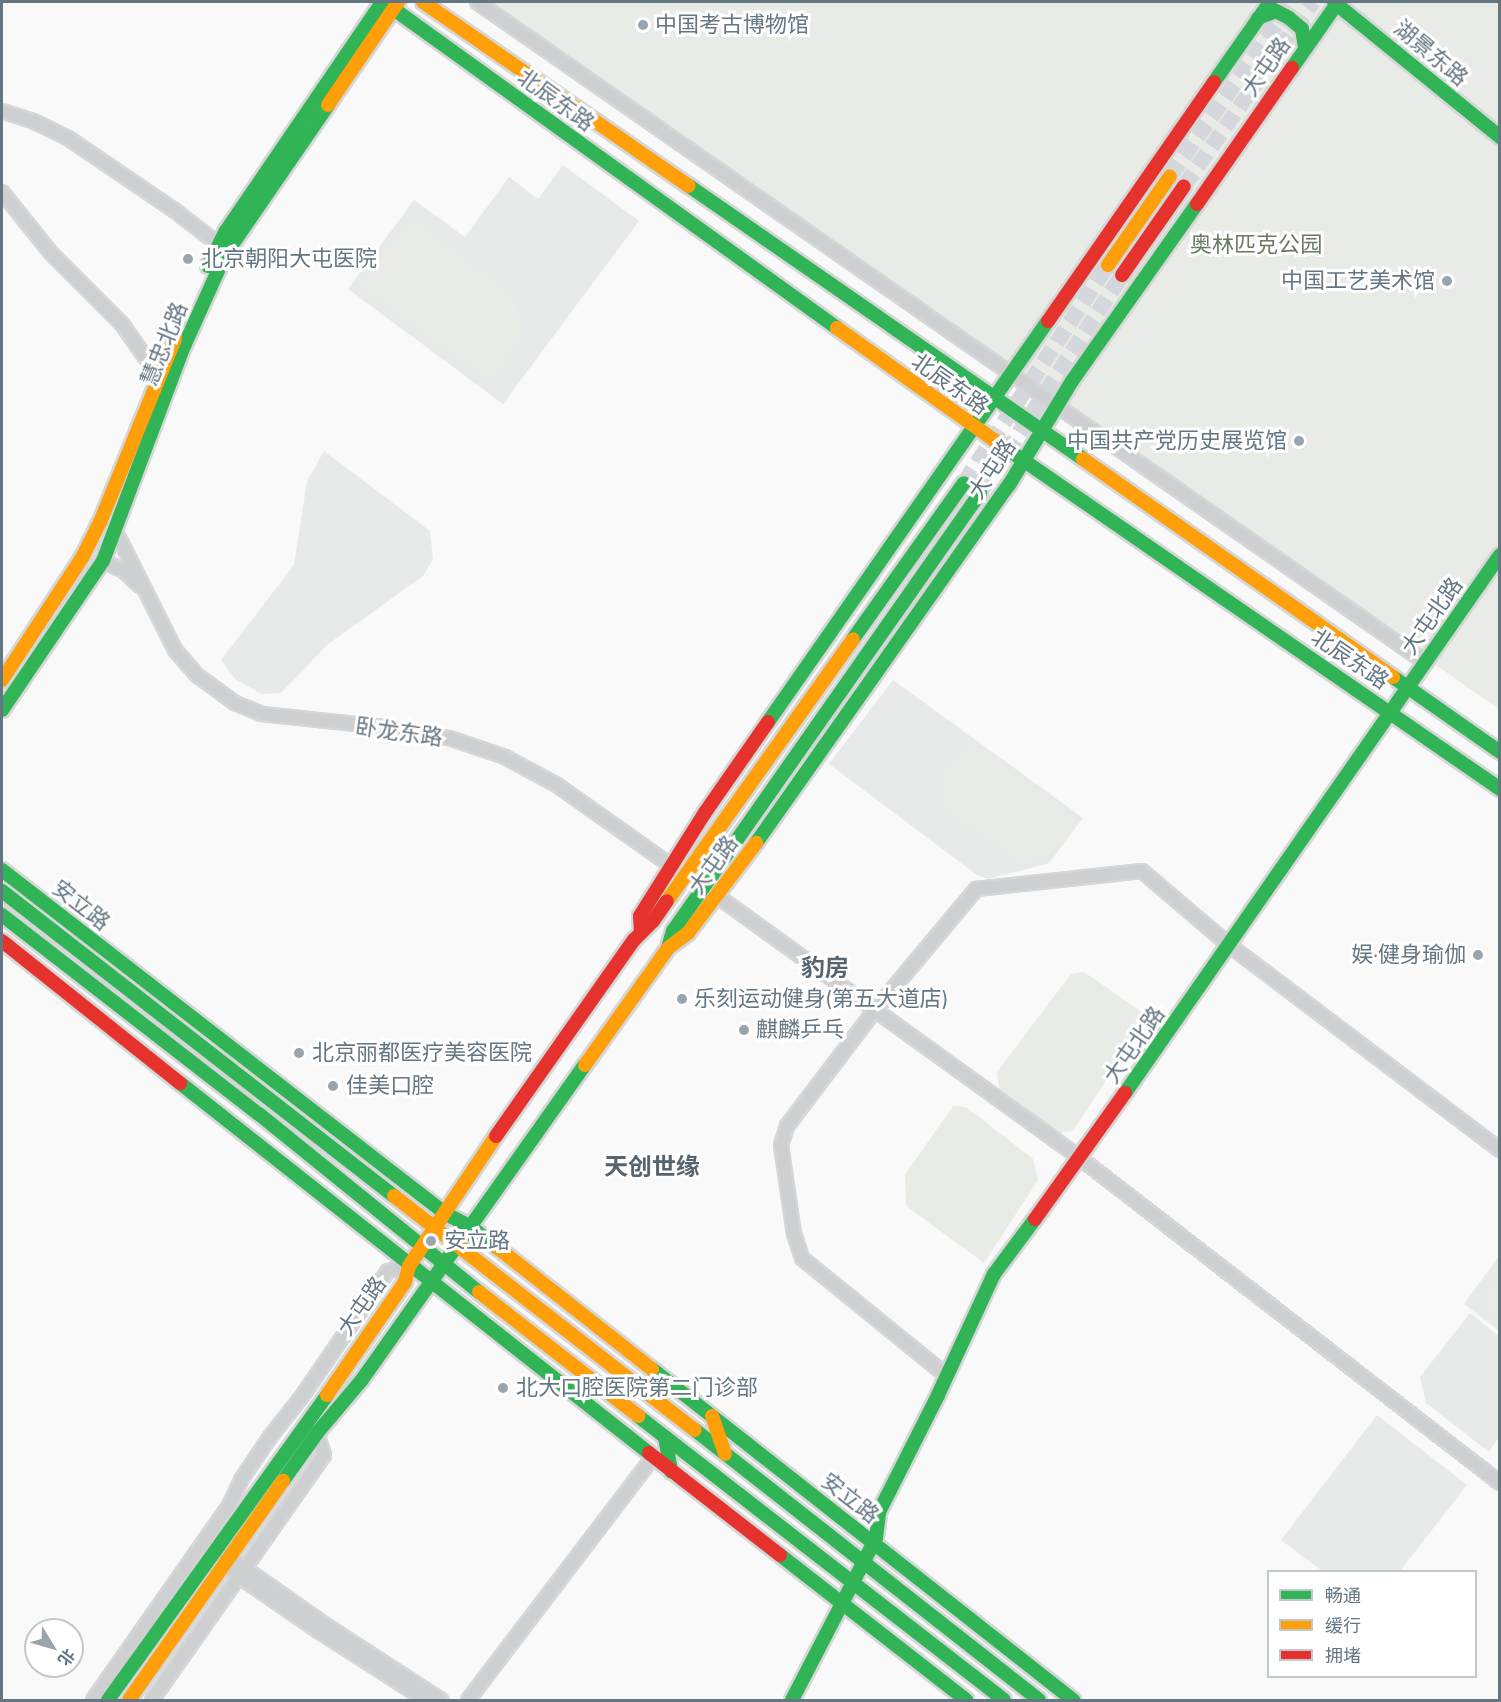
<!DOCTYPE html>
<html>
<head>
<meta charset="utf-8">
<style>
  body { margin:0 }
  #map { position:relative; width:1501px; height:1702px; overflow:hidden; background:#f9f9f9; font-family:"Titillium Web","Noto Sans SC",sans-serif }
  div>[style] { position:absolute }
  .built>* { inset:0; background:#e8e9e9 }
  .green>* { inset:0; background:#e8ebe6 }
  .secondary-tunnel>* { height:16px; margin-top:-8px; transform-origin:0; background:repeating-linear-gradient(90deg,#d4d8dc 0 16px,transparent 0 24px) }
  .roads { filter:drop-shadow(2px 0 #d5d6d7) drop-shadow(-2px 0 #d5d6d7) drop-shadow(0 2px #d5d6d7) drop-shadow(0 -2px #d5d6d7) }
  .street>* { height:12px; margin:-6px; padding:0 6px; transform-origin:6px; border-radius:6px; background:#cecfd0 }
  .fast>* { height:14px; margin:-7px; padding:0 7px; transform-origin:7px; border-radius:7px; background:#30b455 }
  .slow>* { height:14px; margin:-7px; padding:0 7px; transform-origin:7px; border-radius:7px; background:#ff9f0a }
  .jam>* { height:14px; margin:-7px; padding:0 7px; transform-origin:7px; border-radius:7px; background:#e5322d }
  .dots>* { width:16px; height:16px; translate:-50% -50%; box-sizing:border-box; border:3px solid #fff; border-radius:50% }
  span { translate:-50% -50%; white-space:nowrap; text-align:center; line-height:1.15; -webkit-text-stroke:6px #fff; paint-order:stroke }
  .poi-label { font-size:22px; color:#657683 }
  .left { translate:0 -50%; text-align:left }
  .right { translate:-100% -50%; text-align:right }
  .street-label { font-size:22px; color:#657683 }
  .park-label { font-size:22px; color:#687a64 }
  .neighbourhood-label { font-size:24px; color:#57646e; font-weight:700 }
  .frame { position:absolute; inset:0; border:3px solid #657683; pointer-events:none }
  .legend { position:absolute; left:1267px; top:1570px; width:210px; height:108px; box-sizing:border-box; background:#fff; border:2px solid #c1c8cd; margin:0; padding:8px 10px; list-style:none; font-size:18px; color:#657683 }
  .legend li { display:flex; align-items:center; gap:12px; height:30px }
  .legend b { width:30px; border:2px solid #c1c8cd }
  .north { position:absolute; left:24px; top:1618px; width:60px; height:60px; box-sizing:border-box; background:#fff; border:2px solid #c1c8cd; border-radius:50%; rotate:127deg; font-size:16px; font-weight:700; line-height:24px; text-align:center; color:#657683 }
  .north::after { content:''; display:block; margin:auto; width:21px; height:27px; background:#99a4ac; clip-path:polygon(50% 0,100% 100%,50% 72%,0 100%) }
</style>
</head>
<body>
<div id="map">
  <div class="built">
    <div style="clip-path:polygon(563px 165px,639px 221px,503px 404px,348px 289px,414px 200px,465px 237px,509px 177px,538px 199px)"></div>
    <div style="clip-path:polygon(324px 451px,430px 531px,433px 559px,423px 576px,327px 645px,281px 693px,262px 694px,236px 680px,221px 660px,294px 565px,307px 481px)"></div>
    <div style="clip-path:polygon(893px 680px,1083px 818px,1049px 863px,988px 879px,977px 875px,829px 764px)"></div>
    <div style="clip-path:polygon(1499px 1256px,1499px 1331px,1464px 1304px)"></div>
    <div style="clip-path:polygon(1470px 1313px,1499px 1336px,1499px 1437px,1489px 1452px,1426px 1403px,1420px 1377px)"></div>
    <div style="clip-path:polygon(1377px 1415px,1467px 1485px,1400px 1571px,1322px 1571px,1281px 1540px)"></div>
  </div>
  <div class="green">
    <div style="clip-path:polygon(484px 2px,1499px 2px,1499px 709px)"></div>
    <div style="clip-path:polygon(411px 222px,516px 301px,518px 339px,490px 378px,362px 285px)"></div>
    <div style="clip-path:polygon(971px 743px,1076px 820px,1051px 855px,1021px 860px,945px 805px,948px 772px)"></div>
    <div style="clip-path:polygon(1084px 972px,1148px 1016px,1073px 1131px,1057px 1133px,999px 1088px,997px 1072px,1071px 974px)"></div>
    <div style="clip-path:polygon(953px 1106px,966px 1107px,1033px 1159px,1038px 1180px,984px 1263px,906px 1206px,905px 1175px)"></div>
    <div style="clip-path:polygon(1499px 1279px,1499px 1323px,1491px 1303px,1492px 1293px)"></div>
  </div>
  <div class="secondary-tunnel">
    <div style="left:1170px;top:176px;width:213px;rotate:-55deg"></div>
    <div style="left:1184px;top:186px;width:225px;rotate:-55deg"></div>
    <div style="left:964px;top:483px;width:261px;rotate:-56.6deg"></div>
    <div style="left:980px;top:493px;width:260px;rotate:-56.9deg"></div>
  </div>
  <div class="roads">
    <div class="street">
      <div style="left:477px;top:2px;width:1155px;rotate:34.85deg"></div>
      <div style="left:2px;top:111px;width:33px;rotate:18deg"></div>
      <div style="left:33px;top:121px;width:39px;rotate:26deg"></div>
      <div style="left:68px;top:138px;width:128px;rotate:34.2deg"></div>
      <div style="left:174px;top:210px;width:56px;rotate:37.7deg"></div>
      <div style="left:2px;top:192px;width:77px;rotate:51.3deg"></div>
      <div style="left:50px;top:252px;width:102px;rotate:45deg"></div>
      <div style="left:122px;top:324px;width:65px;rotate:55.1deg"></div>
      <div style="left:116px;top:532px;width:132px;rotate:63.4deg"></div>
      <div style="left:175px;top:650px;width:35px;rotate:49deg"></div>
      <div style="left:198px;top:676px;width:46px;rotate:36.1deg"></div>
      <div style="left:235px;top:703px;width:29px;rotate:22deg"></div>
      <div style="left:262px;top:714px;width:122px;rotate:6.1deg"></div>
      <div style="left:383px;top:727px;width:67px;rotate:9.5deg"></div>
      <div style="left:449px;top:738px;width:59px;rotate:18.7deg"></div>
      <div style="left:505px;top:757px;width:59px;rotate:28.3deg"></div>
      <div style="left:557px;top:785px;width:138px;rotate:35.3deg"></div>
      <div style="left:103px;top:561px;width:23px;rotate:25deg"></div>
      <div style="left:124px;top:571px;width:22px;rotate:43deg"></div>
      <div style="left:717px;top:896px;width:448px;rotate:35.8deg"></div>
      <div style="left:1080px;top:1158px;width:531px;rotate:37.73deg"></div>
      <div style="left:947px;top:1376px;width:187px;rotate:-140.9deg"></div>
      <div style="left:802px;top:1258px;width:25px;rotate:-108deg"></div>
      <div style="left:794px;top:1234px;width:90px;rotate:-98.3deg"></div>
      <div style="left:781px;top:1145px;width:20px;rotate:-72deg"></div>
      <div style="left:787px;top:1126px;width:146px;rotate:-52.8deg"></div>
      <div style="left:875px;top:1010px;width:158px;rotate:-50.1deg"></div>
      <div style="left:976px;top:889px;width:167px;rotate:-6.2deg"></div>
      <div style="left:1142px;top:871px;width:114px;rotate:40.4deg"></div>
      <div style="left:1229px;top:945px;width:340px;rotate:37.1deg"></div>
      <div style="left:224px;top:1554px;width:122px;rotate:35deg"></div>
      <div style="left:324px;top:1624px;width:140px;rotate:33deg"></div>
      <div style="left:221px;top:1560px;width:7px;rotate:63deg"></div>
      <div style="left:224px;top:1566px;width:116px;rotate:34.5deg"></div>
      <div style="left:320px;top:1632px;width:126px;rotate:32.7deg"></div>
      <div style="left:93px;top:1700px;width:237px;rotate:-55deg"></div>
      <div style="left:229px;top:1506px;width:29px;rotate:-65deg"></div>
      <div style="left:241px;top:1480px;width:52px;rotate:-56deg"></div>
      <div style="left:270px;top:1437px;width:53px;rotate:-51.8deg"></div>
      <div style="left:303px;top:1395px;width:150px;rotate:-55.6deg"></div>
      <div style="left:388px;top:1271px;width:22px;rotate:-13deg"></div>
      <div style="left:152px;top:1700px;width:299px;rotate:-54.9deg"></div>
      <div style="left:324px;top:1455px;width:23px;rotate:-108deg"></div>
      <div style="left:468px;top:1700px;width:305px;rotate:-52.7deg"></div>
    </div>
    <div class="fast">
      <div style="left:384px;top:2px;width:558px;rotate:35.74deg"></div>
      <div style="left:1334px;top:2px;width:214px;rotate:39.1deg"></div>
      <div style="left:1258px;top:18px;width:19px;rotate:-21deg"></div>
      <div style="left:1276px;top:11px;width:15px;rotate:28deg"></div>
      <div style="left:1289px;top:18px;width:17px;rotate:40deg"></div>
      <div style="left:1302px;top:29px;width:19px;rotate:81deg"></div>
      <div style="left:1292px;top:68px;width:80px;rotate:-55.1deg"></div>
      <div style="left:1214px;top:82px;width:98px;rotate:-55deg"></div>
      <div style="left:689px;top:186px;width:479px;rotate:34.7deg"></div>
      <div style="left:208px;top:266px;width:39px;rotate:-63deg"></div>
      <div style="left:226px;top:231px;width:277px;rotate:-55.7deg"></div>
      <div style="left:994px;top:440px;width:615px;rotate:34.59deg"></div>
      <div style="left:853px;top:639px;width:191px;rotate:-54.6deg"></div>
      <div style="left:1393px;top:677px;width:131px;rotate:35deg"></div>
      <div style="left:2px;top:710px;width:180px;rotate:-55.9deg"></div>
      <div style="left:103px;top:561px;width:222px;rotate:-69.4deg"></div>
      <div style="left:181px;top:353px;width:107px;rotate:-65.8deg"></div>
      <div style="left:225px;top:255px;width:182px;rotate:-55.5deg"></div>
      <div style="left:768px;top:722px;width:489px;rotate:-55.1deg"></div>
      <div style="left:756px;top:843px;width:438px;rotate:-54.8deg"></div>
      <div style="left:1009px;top:485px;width:122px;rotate:-58.8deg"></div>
      <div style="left:1072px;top:381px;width:217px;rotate:-54.8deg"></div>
      <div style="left:2px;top:870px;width:562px;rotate:37.77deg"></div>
      <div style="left:446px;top:1214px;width:28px;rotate:27deg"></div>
      <div style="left:471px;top:1227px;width:34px;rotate:38deg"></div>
      <div style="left:2px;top:891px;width:497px;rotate:37.9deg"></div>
      <div style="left:2px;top:915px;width:325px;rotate:37.8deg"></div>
      <div style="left:259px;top:1114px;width:283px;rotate:39deg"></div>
      <div style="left:668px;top:948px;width:18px;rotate:-74deg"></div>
      <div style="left:673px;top:931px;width:535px;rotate:-54.97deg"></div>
      <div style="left:180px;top:1083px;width:597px;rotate:38.27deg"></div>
      <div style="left:1125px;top:1093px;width:656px;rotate:-55.12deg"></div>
      <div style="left:652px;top:1369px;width:536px;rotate:38.18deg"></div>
      <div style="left:638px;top:1416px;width:463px;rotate:37.8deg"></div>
      <div style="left:695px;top:1430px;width:437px;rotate:38.1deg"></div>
      <div style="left:665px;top:1437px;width:35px;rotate:80deg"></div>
      <div style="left:283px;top:1481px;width:59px;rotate:-54.7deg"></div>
      <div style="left:317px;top:1433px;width:68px;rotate:-49.8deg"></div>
      <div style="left:361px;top:1381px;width:387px;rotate:-54.7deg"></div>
      <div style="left:780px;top:1555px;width:236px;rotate:37.9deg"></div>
      <div style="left:108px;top:1700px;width:375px;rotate:-54.3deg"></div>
      <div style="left:792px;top:1700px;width:182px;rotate:-62.6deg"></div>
      <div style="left:876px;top:1538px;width:26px;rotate:-83deg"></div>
      <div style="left:879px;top:1512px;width:131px;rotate:-63.2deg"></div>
      <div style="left:938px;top:1395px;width:133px;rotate:-65.2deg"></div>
      <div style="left:994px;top:1274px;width:69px;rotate:-53.3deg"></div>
    </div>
    <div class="slow">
      <div style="left:423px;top:2px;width:323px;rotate:34.7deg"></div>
      <div style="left:328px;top:105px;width:125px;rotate:-55.8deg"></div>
      <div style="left:1108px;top:265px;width:108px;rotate:-55.1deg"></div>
      <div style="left:837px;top:328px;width:193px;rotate:35.5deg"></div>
      <div style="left:1083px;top:459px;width:379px;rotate:35.1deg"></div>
      <div style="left:2px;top:680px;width:148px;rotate:-56.8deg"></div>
      <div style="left:83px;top:556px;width:40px;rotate:-63.4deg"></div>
      <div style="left:101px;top:520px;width:196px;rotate:-67.8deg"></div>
      <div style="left:667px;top:901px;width:321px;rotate:-54.6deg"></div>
      <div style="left:585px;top:1065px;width:143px;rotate:-54.6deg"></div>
      <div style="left:668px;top:948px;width:25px;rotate:-37deg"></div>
      <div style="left:688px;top:933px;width:113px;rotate:-52.9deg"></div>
      <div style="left:394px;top:1196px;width:381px;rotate:37.9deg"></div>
      <div style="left:498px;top:1248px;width:196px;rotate:38.2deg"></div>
      <div style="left:479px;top:1292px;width:202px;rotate:37.9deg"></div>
      <div style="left:327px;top:1395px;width:137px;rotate:-55.4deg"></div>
      <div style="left:405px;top:1282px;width:16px;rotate:-76deg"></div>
      <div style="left:409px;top:1266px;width:156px;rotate:-56.2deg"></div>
      <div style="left:712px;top:1416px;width:40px;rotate:71.1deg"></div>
      <div style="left:129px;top:1700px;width:268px;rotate:-54.9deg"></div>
    </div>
    <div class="jam">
      <div style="left:1197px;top:204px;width:166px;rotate:-55.1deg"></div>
      <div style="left:1122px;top:275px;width:108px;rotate:-55.1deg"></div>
      <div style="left:1048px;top:321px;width:291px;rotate:-55.2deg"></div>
      <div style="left:641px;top:931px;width:15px;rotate:-94deg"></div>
      <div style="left:640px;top:916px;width:120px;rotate:-57.9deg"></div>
      <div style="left:704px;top:814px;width:112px;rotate:-55.2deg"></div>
      <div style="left:2px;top:941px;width:228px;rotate:38.6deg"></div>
      <div style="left:496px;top:1136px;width:240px;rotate:-54.9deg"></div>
      <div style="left:634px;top:940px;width:27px;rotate:-45deg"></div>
      <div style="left:653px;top:921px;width:24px;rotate:-55deg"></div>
      <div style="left:1035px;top:1219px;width:155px;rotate:-54.5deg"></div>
      <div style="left:649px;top:1453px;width:166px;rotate:37.9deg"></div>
    </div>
  </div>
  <div class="dots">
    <div style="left:643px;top:25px;background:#99a4ac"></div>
    <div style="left:188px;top:259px;background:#99a4ac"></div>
    <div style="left:1447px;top:281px;background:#99a4ac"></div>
    <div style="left:1299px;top:441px;background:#99a4ac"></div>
    <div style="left:1478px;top:955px;background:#99a4ac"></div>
    <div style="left:682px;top:999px;background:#99a4ac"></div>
    <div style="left:744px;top:1030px;background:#99a4ac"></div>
    <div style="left:299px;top:1053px;background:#99a4ac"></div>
    <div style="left:333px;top:1086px;background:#99a4ac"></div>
    <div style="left:431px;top:1241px;background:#99a4ac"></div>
    <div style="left:503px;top:1388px;background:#99a4ac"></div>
  </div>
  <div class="poi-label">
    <span class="left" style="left:655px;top:25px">中国考古博物馆</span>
    <span class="left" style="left:201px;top:259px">北京朝阳大屯医院</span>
    <span class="right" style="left:1435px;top:281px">中国工艺美术馆</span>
    <span class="right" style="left:1287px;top:441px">中国共产党历史展览馆</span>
    <span class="right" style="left:1466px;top:955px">娱·健身瑜伽</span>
    <span class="left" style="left:694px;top:999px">乐刻运动健身(第五大道店)</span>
    <span class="left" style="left:756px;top:1030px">麒麟乒乓</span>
    <span class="left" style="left:312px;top:1053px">北京丽都医疗美容医院</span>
    <span class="left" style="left:346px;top:1086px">佳美口腔</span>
    <span class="left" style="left:444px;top:1241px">安立路</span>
    <span class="left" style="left:516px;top:1388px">北大口腔医院第二门诊部</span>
  </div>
  <div class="street-label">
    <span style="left:1431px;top:53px;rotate:40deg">湖景东路</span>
    <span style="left:1266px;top:67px;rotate:-55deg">大屯路</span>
    <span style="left:556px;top:100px;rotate:36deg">北辰东路</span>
    <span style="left:164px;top:344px;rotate:-68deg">慧忠北路</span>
    <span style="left:950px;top:384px;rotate:35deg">北辰东路</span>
    <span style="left:992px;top:469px;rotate:-57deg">大屯路</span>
    <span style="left:1432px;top:616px;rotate:-55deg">大屯北路</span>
    <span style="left:1350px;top:659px;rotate:34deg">北辰东路</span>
    <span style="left:399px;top:732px;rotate:8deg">卧龙东路</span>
    <span style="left:713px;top:865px;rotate:-54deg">大屯路</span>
    <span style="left:81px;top:905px;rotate:38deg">安立路</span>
    <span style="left:1134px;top:1045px;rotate:-55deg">大屯北路</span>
    <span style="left:362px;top:1306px;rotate:-55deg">大屯路</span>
    <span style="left:850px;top:1498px;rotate:38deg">安立路</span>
  </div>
  <div class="park-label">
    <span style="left:1256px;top:245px">奥林匹克公园</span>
  </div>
  <div class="neighbourhood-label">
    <span style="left:825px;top:968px">豹房</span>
    <span style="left:652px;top:1167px">天创世缘</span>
  </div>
  <div class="frame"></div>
  <ul class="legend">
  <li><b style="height:8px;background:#30b455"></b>畅通</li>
  <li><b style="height:8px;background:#ff9f0a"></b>缓行</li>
  <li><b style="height:8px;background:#e5322d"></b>拥堵</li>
  </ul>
  <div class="north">北</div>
</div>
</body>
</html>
